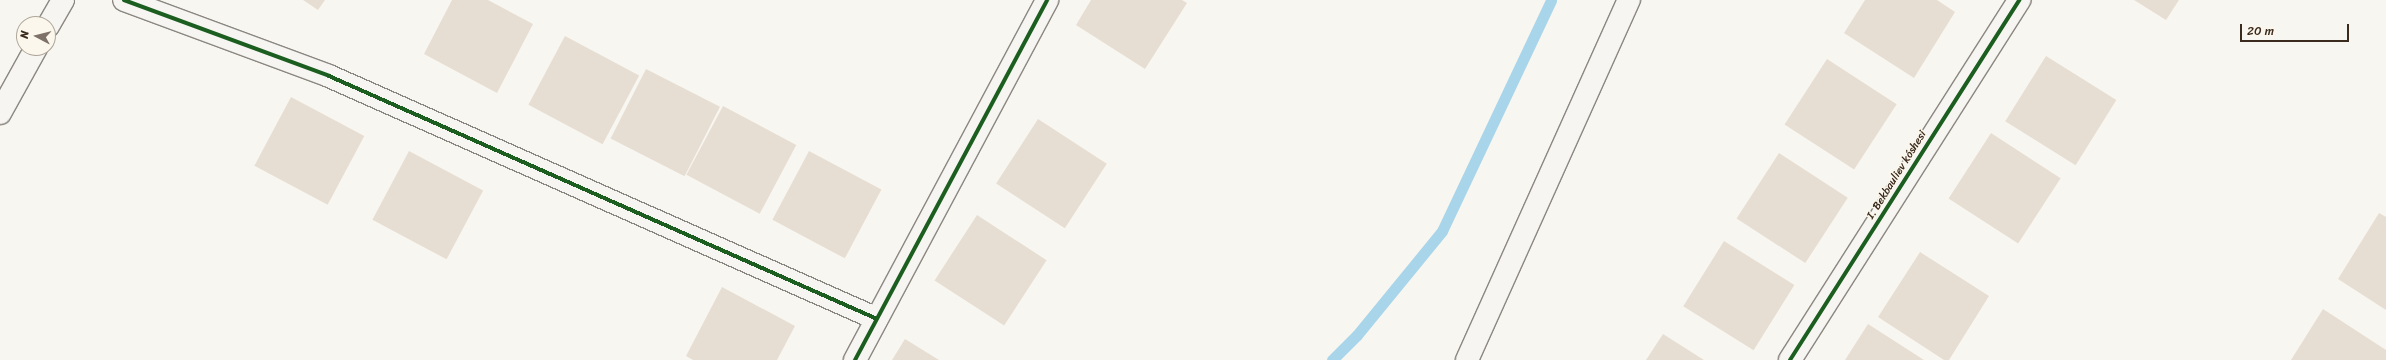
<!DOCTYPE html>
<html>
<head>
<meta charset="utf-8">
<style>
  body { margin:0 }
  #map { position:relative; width:2386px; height:360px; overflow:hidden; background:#f8f6f0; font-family:Sriracha,sans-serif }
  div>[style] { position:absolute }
  .stream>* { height:11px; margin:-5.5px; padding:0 5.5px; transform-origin:5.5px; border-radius:5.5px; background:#a8d5ea }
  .building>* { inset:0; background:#e7ded3; transform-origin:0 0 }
  .roads { filter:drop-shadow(1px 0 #8b8781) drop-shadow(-1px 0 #8b8781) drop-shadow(0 1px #8b8781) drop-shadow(0 -1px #8b8781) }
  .street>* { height:22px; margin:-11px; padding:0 11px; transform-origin:11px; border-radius:11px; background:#f6f5f1 }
  .secondary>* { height:22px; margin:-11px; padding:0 11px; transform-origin:11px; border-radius:11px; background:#f6f5f1 }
  .cycleway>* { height:4px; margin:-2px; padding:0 2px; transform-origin:2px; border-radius:2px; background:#1b5e20 }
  span { translate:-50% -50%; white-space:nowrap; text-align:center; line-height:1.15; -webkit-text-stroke:3px #fbf7ec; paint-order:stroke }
  .street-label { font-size:11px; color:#3b2a1e }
  .north { position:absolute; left:16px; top:16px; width:40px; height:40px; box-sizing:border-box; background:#fbf7ec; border:1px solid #aea59a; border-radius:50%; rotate:277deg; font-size:11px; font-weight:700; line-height:16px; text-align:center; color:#3b2a1e }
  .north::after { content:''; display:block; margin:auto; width:14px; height:18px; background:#7d7168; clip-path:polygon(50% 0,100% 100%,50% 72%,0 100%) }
  .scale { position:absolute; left:2240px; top:24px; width:109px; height:18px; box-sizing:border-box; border:2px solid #3b2a1e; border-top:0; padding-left:5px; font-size:12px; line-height:14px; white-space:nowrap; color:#3b2a1e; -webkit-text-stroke:3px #fbf7ec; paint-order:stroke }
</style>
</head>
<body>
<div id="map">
  <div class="stream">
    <div style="left:1332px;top:360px;width:35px;rotate:-45deg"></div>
    <div style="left:1357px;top:335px;width:134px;rotate:-50.7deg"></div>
    <div style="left:1442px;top:231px;width:255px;rotate:-64.7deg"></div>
  </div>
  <div class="building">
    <div style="clip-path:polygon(303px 0,325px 0,318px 10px)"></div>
    <div style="clip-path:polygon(452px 0,488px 0,533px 24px,497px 93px,424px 54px)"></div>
    <div style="clip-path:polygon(1091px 0,1182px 0,1187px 3px,1145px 69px,1076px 25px)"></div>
    <div style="clip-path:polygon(1865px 0,1937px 0,1955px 12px,1914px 78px,1844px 33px)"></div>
    <div style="clip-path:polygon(2134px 0,2179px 0,2166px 20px)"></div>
    <div style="left:565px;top:36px;width:84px;height:78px;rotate:28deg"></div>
    <div style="left:2046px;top:56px;width:83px;height:77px;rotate:32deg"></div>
    <div style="left:1827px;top:59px;width:83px;height:78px;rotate:33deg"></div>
    <div style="left:646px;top:69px;width:83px;height:78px;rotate:27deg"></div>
    <div style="left:291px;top:97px;width:83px;height:78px;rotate:28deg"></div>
    <div style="left:723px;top:106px;width:83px;height:78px;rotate:28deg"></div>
    <div style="left:1038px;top:119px;width:82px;height:77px;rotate:33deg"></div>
    <div style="left:1991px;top:133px;width:83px;height:78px;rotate:33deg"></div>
    <div style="left:409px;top:151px;width:84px;height:78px;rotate:28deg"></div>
    <div style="left:809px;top:151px;width:82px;height:78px;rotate:28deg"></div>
    <div style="left:1779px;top:153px;width:82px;height:78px;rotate:33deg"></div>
    <div style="clip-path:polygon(2379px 213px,2386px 217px,2386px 310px,2338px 279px)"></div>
    <div style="left:977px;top:215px;width:83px;height:78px;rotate:33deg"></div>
    <div style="left:1724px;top:241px;width:83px;height:77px;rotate:32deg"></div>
    <div style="clip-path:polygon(1920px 252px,1989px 296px,1949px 360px,1944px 360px,1878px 317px)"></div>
    <div style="clip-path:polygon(722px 287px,795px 326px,777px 360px,693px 360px,686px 356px)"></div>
    <div style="clip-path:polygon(2323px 309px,2386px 350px,2386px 360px,2291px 360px)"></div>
    <div style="clip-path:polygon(1868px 324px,1924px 360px,1845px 360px)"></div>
    <div style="clip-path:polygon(1663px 334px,1704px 360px,1646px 360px)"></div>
    <div style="clip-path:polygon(905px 339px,939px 360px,892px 360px)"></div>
  </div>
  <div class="roads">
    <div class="street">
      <div style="left:124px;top:0;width:219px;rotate:20.3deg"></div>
      <div style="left:329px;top:76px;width:599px;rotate:23.91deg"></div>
      <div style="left:855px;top:360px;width:408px;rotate:-61.9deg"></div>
      <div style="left:1467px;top:360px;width:395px;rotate:-65.8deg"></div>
      <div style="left:1790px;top:360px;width:427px;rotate:-57.5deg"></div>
    </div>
    <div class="secondary">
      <div style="left:48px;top:26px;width:30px;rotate:-60deg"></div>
      <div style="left:0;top:113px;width:74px;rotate:-61deg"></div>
    </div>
  </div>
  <div class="cycleway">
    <div style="left:124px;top:0;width:219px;rotate:20.3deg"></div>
    <div style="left:329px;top:76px;width:599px;rotate:23.91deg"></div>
    <div style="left:855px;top:360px;width:408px;rotate:-61.9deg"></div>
    <div style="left:1790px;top:360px;width:427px;rotate:-57.5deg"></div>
  </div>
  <div class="street-label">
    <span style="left:1897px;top:175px;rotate:-58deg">I. Bekbauliev kóshesi</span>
  </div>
  <div class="north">N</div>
  <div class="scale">20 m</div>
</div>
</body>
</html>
